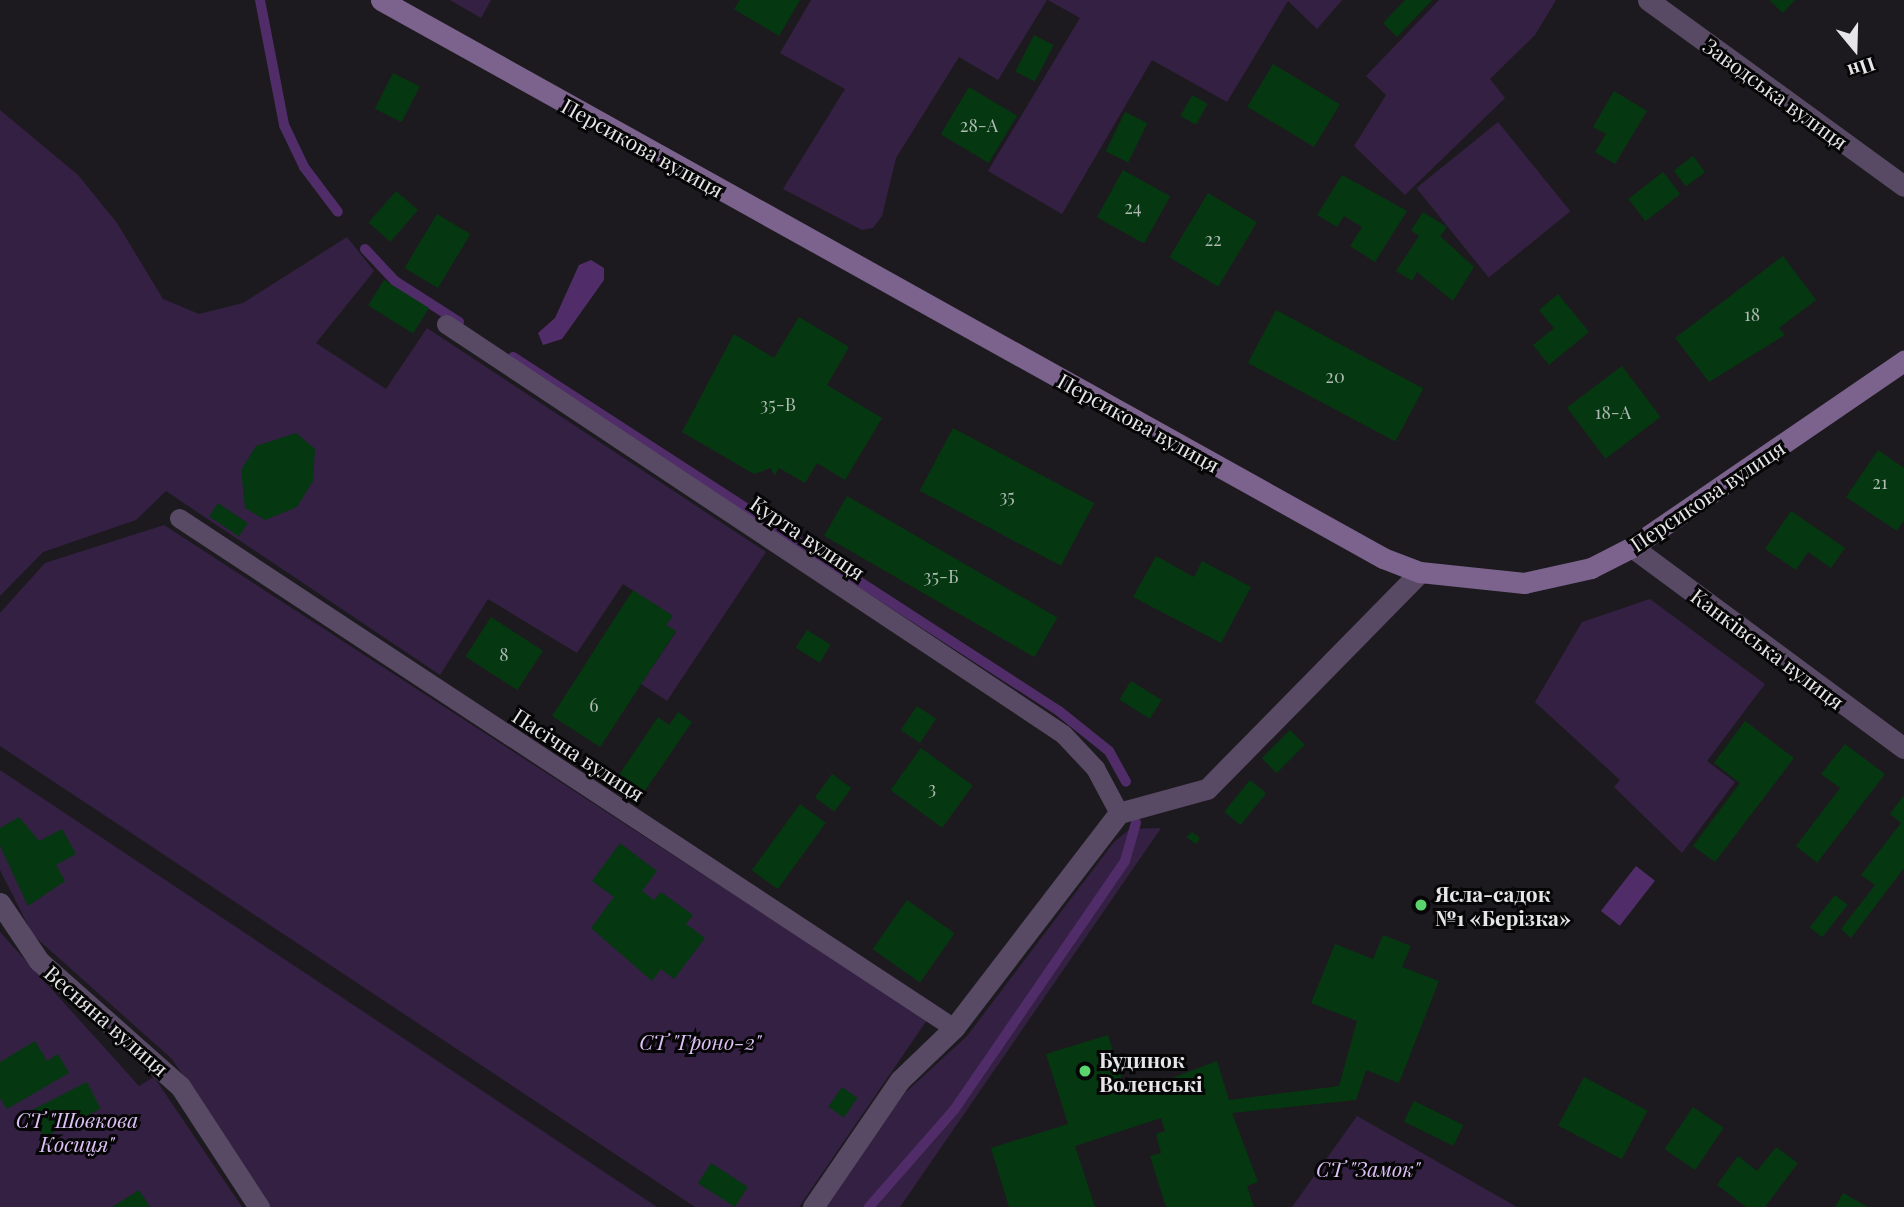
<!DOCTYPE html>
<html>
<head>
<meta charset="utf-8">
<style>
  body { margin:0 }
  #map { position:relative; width:1904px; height:1207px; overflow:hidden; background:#1d1a1f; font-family:"Playfair Display",serif }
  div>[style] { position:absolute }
  .green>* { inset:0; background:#342043; transform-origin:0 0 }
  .water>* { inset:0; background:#502d68; transform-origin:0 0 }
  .stream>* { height:10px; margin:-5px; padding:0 5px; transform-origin:5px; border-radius:5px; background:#502d68 }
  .building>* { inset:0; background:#053711; transform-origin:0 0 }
  .lane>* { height:19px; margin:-9.5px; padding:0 9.5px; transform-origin:9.5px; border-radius:9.5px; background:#584964 }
  .street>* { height:21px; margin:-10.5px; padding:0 10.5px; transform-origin:10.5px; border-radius:10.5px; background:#584964 }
  .secondary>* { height:21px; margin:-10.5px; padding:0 10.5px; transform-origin:10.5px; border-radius:10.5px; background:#7b638e }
  .dots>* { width:19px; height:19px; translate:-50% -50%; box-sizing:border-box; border:4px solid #070607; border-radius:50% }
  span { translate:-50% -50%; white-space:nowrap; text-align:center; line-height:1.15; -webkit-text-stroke:6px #070607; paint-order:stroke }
  .number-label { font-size:18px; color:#aebab2 }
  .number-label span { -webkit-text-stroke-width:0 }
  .street-label { font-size:21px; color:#e6e5e8 }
  .poi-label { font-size:21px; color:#e6e5e8; font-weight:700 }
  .left { translate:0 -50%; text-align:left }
  .park-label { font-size:21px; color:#dec1f7; font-style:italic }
  .north { position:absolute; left:1820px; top:14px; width:70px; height:70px; -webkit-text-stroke:5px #070607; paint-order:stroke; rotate:161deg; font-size:19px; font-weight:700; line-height:28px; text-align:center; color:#e6e5e8 }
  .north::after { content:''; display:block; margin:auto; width:24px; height:32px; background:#e6e5e8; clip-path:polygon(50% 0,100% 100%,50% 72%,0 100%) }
</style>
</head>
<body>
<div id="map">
  <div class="green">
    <div style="clip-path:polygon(450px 0,491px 0,481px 18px)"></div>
    <div style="clip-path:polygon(811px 0,1047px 0,998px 80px,959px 57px,896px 158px,882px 216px,873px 228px,862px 230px,783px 189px,845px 89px,780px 53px)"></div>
    <div style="clip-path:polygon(1048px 0,1342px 0,1317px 29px,1288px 1px,1227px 102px,1152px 60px,1062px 214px,988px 171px,1080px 18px)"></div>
    <div style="clip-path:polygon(1439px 0,1556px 0,1535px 35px,1490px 79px,1505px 98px,1405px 195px,1354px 146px,1386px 95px,1366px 76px)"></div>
    <div style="clip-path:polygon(0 110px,78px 175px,117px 223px,163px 299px,199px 314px,243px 303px,347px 237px,374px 271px,316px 343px,386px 389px,427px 328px,766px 552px,667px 701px,641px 684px,676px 632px,666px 625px,672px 616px,623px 584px,577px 653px,488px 599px,440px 675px,166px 491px,136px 520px,43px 552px,0 596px)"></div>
    <div style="left:1498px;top:122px;width:115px;height:105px;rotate:51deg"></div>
    <div style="clip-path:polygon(164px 525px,927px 1020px,799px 1207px,695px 1207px,0 746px,0 613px,45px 563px)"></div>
    <div style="clip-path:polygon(1650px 599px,1765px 684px,1707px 761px,1735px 782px,1682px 853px,1614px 787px,1620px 780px,1535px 702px,1582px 622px)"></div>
    <div style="clip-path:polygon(0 770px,657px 1207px,270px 1207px,172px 1059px,33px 935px,0 870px)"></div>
    <div style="clip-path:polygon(1161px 828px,900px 1207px,825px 1207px,905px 1093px,967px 1036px,1114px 842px,1130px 829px)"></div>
    <div style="clip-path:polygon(0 932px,139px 1086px,154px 1077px,242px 1207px,0 1207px)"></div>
    <div style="clip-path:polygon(1357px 1116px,1517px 1207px,1292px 1207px)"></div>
  </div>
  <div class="water">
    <div style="clip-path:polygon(591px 260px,604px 268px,604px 280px,562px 339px,543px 345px,538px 333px,555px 318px,579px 265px)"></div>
    <div style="left:1636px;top:866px;width:24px;height:57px;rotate:38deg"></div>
  </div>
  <div class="stream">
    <div style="left:260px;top:0;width:127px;rotate:79.1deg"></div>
    <div style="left:284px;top:125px;width:47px;rotate:64.5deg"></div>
    <div style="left:304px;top:167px;width:56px;rotate:52.9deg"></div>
    <div style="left:365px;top:249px;width:44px;rotate:46.8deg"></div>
    <div style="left:395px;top:281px;width:76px;rotate:32.6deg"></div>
    <div style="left:513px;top:357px;width:651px;rotate:32.96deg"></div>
    <div style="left:1059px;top:711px;width:64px;rotate:38.7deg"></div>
    <div style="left:1109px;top:751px;width:35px;rotate:61deg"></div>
    <div style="left:869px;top:1207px;width:129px;rotate:-48.8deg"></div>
    <div style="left:954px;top:1110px;width:302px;rotate:-55.5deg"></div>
    <div style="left:1125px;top:861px;width:40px;rotate:-74deg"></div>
  </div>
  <div class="building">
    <div style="clip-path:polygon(740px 0,800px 0,779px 36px,734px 9px)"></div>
    <div style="clip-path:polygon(1405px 0,1432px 0,1397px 37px,1383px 23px)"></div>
    <div style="clip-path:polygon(1769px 0,1795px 0,1783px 13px)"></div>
    <div style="left:1034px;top:35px;width:22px;height:41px;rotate:27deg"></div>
    <div style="left:1273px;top:64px;width:78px;height:50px;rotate:31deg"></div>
    <div style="left:393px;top:73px;width:30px;height:40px;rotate:27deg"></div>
    <div style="left:969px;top:87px;width:56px;height:55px;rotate:31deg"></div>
    <div style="clip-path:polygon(1614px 91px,1647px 111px,1615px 164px,1595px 152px,1606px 134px,1593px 127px)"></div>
    <div style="left:1192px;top:95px;width:18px;height:24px;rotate:29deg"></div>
    <div style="left:1125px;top:112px;width:25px;height:44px;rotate:26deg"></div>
    <div style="left:1693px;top:156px;width:20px;height:24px;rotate:53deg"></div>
    <div style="left:1123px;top:170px;width:54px;height:54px;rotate:29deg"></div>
    <div style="left:1663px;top:172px;width:28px;height:44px;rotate:52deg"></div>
    <div style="clip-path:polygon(1342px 175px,1407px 211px,1375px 262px,1350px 246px,1362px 227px,1344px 216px,1337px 227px,1317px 215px)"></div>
    <div style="left:396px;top:191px;width:29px;height:42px;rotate:41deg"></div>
    <div style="left:1208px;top:193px;width:57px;height:75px;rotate:31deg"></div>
    <div style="clip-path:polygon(1423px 212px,1447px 227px,1440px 236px,1474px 267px,1453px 301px,1417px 272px,1412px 281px,1396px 271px,1419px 236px,1411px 230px)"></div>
    <div style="left:437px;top:214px;width:39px;height:63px;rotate:31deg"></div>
    <div style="clip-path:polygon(1783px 256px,1816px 300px,1779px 328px,1785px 335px,1709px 382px,1675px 338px)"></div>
    <div style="left:384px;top:280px;width:53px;height:30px;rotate:32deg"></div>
    <div style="clip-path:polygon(1558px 294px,1589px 332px,1549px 365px,1533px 345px,1554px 328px,1539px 310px)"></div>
    <div style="left:1276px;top:310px;width:167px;height:60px;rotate:28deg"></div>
    <div style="clip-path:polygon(799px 317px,849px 347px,827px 385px,882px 418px,845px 480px,817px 463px,805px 483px,779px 468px,774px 476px,771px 468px,754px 474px,682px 432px,734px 334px,774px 358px)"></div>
    <div style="left:1622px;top:366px;width:64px;height:69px;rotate:53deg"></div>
    <div style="left:953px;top:428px;width:160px;height:71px;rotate:28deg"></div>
    <div style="clip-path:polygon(296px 433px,315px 449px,313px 481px,297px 507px,265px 520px,245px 508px,241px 470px,256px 446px)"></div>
    <div style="clip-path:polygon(1878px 450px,1904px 468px,1904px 520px,1897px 531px,1846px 497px)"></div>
    <div style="left:847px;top:496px;width:243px;height:46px;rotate:30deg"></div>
    <div style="left:218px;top:503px;width:36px;height:16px;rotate:34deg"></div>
    <div style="clip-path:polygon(1791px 511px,1845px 548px,1831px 568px,1808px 552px,1796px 570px,1765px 549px)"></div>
    <div style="clip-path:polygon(1156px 556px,1194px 577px,1202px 561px,1251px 587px,1221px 643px,1133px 597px)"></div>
    <div style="clip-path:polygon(633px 590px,673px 616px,666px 625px,676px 631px,600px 747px,552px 716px)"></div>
    <div style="left:491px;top:617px;width:62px;height:47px;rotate:33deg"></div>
    <div style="left:807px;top:630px;width:28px;height:21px;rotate:32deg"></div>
    <div style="left:1131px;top:681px;width:36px;height:22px;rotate:32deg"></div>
    <div style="left:917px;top:706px;width:23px;height:29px;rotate:34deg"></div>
    <div style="clip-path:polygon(678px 712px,692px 722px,644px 792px,619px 775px,658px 717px,669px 725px)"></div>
    <div style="clip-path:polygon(1745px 721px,1794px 758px,1715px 862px,1693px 846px,1740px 783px,1714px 763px)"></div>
    <div style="left:1290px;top:730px;width:21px;height:40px;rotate:45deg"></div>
    <div style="clip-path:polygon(1845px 744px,1885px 774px,1817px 863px,1796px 846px,1840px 788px,1821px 774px)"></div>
    <div style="left:921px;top:748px;width:64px;height:52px;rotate:36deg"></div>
    <div style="left:832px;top:774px;width:24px;height:29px;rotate:36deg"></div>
    <div style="left:1250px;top:780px;width:21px;height:41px;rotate:39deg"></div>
    <div style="clip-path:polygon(1904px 795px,1904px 868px,1851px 938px,1841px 929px,1875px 885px,1861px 875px,1901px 823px,1890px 814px)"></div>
    <div style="left:800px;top:804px;width:32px;height:82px;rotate:36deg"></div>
    <div style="clip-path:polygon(19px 817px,39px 841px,62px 829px,76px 854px,56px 865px,65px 881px,28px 906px,0 846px,0 828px)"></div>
    <div style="clip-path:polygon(1192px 832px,1200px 838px,1196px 844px,1186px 837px)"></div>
    <div style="clip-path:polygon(620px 843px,657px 871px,642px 891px,654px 900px,661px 892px,693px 915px,686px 924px,705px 938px,674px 979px,661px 969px,652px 981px,591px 928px,614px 897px,592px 881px)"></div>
    <div style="left:1835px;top:895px;width:16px;height:41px;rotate:38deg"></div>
    <div style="left:907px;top:900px;width:58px;height:60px;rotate:35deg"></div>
    <div style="clip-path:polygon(1383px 935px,1411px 946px,1402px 967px,1439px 981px,1399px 1083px,1366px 1070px,1356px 1100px,1232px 1113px,1258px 1182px,1247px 1186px,1254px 1207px,1166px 1207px,1150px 1156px,1161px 1153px,1156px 1134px,1165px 1131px,1161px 1118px,1075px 1146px,1095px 1207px,1009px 1207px,991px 1148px,1068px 1124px,1046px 1054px,1108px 1035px,1127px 1095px,1217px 1061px,1229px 1100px,1339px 1086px,1357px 1021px,1311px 1003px,1335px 944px,1373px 959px)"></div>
    <div style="clip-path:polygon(35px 1041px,47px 1061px,58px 1054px,69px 1073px,7px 1109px,0 1098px,0 1062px)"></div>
    <div style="left:1584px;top:1077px;width:72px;height:55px;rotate:28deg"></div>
    <div style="left:87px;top:1082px;width:30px;height:64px;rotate:63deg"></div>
    <div style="left:842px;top:1087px;width:19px;height:24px;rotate:35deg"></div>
    <div style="left:1414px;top:1101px;width:55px;height:23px;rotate:26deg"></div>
    <div style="left:1693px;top:1107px;width:37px;height:51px;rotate:34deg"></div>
    <div style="clip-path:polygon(1776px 1147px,1798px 1163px,1765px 1207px,1746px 1207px,1717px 1185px,1738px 1156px,1757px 1171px)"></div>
    <div style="left:711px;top:1163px;width:44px;height:24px;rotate:33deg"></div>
    <div style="clip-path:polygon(139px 1190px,150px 1207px,112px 1207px)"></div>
    <div style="clip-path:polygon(1843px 1193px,1868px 1207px,1835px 1207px)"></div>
  </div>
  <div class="lane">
    <div style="left:446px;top:324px;width:741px;rotate:33.6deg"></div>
    <div style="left:1063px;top:734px;width:47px;rotate:46.7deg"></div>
    <div style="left:1095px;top:768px;width:51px;rotate:61.9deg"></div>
    <div style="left:179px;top:518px;width:928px;rotate:33.35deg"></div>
  </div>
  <div class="street">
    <div style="left:1648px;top:0;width:316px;rotate:36deg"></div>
    <div style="left:1632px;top:547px;width:338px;rotate:36.5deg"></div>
    <div style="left:0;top:903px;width:70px;rotate:56.1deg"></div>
    <div style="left:39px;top:961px;width:188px;rotate:41.6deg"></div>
    <div style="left:180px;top:1086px;width:145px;rotate:56.9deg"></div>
    <div style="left:813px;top:1207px;width:154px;rotate:-55.6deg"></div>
    <div style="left:900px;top:1080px;width:75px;rotate:-43.9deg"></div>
    <div style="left:954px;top:1028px;width:271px;rotate:-52.5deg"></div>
    <div style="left:1119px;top:813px;width:91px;rotate:-15.3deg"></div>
    <div style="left:1207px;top:789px;width:304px;rotate:-45.5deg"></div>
  </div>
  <div class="secondary">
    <div style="left:381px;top:0;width:1147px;rotate:29.11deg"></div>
    <div style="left:1383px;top:558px;width:40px;rotate:21deg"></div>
    <div style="left:1420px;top:572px;width:105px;rotate:6deg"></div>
    <div style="left:1524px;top:583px;width:69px;rotate:-12.6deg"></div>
    <div style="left:1591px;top:568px;width:46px;rotate:-27.1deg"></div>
    <div style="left:1632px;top:547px;width:330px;rotate:-34.4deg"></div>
  </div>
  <div class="dots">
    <div style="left:1421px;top:905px;background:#5ad56e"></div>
    <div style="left:1085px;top:1071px;background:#5ad56e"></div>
  </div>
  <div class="number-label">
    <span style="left:979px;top:125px">28-А</span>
    <span style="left:1133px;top:207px">24</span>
    <span style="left:1213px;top:239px">22</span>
    <span style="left:1752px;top:314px">18</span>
    <span style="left:1335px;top:376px">20</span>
    <span style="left:778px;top:404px">35-В</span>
    <span style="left:1613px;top:412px">18-А</span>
    <span style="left:1880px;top:482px">21</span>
    <span style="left:1007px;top:496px">35</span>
    <span style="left:941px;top:576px">35-Б</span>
    <span style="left:504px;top:654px">8</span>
    <span style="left:594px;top:705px">6</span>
    <span style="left:932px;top:788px">3</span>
  </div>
  <div class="street-label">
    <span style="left:1776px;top:93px;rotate:36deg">Заводська вулиця</span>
    <span style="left:643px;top:147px;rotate:29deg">Персикова вулиця</span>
    <span style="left:1139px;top:422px;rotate:29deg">Персикова вулиця</span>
    <span style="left:1707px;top:495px;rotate:-34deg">Персикова вулиця</span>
    <span style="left:808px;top:537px;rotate:34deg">Курта вулиця</span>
    <span style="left:1768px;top:648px;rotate:37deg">Канківська вулиця</span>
    <span style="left:579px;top:754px;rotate:33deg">Пасічна вулиця</span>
    <span style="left:107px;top:1020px;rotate:41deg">Весняна вулиця</span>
  </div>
  <div class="poi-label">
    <span class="left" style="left:1435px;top:905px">Ясла-садок<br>№1 «Берізка»</span>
    <span class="left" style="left:1099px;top:1071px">Будинок<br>Воленські</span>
  </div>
  <div class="park-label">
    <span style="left:700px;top:1041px">СТ "Гроно-2"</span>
    <span style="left:77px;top:1131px">СТ "Шовкова<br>Косиця"</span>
    <span style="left:1368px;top:1168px">СТ "Замок"</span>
  </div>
  <div class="north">Пн</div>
</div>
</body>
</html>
